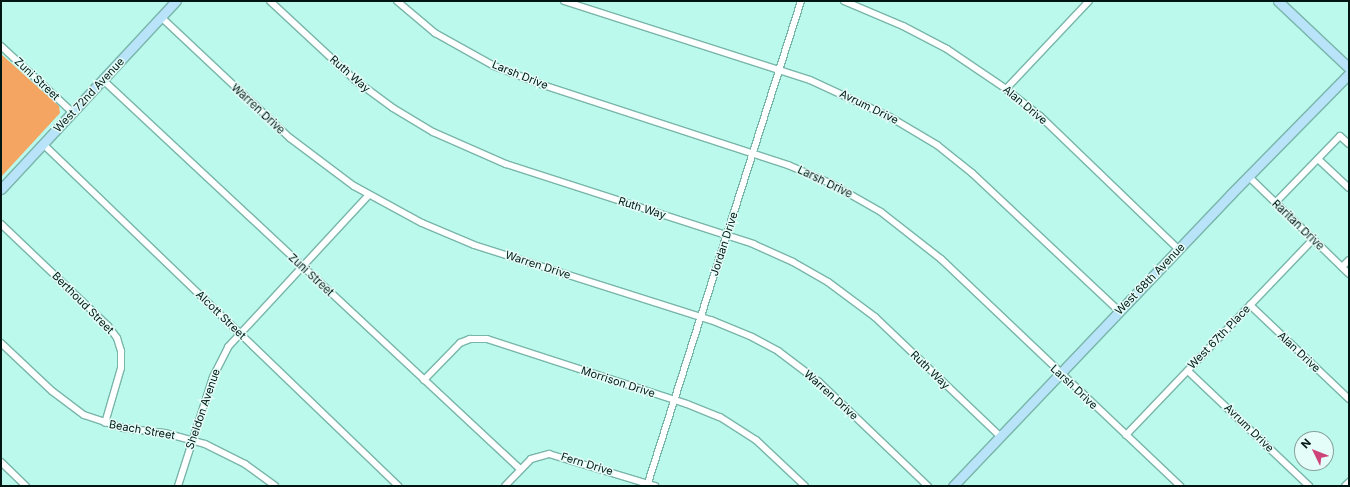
<!DOCTYPE html>
<html>
<head>
<meta charset="utf-8">
<style>
  body { margin:0 }
  #map { position:relative; width:1350px; height:487px; overflow:hidden; background:#baf9eb; font-family:Inter,sans-serif }
  div>[style] { position:absolute }
  .green>* { inset:0; background:#f4a562 }
  .roads { filter:drop-shadow(1px 0 #79b6aa) drop-shadow(-1px 0 #79b6aa) drop-shadow(0 1px #79b6aa) drop-shadow(0 -1px #79b6aa) }
  .street>* { height:6px; margin:-3px; padding:0 3px; transform-origin:3px; border-radius:3px; background:#fff }
  .secondary>* { height:9px; margin:-4.5px; padding:0 4.5px; transform-origin:4.5px; border-radius:4.5px; background:#b8e3f9 }
  span { translate:-50% -50%; white-space:nowrap; text-align:center; line-height:1.15; -webkit-text-stroke:3px #e5fdf8; paint-order:stroke }
  .street-label { font-size:11px; color:#001612 }
  .frame { position:absolute; inset:0; border:2px solid #001612; pointer-events:none }
  .north { position:absolute; left:1294px; top:431px; width:40px; height:40px; box-sizing:border-box; background:#e5fdf8; border:1px solid #89a19c; border-radius:50%; rotate:313deg; font-size:11px; font-weight:700; line-height:16px; text-align:center; color:#001612 }
  .north::after { content:''; display:block; margin:auto; width:14px; height:18px; background:#ce437a; clip-path:polygon(50% 0,100% 100%,50% 72%,0 100%) }
</style>
</head>
<body>
<div id="map">
  <div class="green">
    <div style="clip-path:polygon(1px 54px,59px 106px,60px 113px,1px 177px)"></div>
  </div>
  <div class="roads">
    <div class="street">
      <div style="left:270px;top:1px;width:116px;rotate:42.9deg"></div>
      <div style="left:355px;top:80px;width:47px;rotate:36.4deg"></div>
      <div style="left:393px;top:108px;width:47px;rotate:31deg"></div>
      <div style="left:433px;top:132px;width:80px;rotate:23.7deg"></div>
      <div style="left:506px;top:164px;width:260px;rotate:17.9deg"></div>
      <div style="left:753px;top:244px;width:44px;rotate:24.2deg"></div>
      <div style="left:793px;top:262px;width:40px;rotate:29.7deg"></div>
      <div style="left:828px;top:282px;width:59px;rotate:36.7deg"></div>
      <div style="left:875px;top:317px;width:173px;rotate:43.6deg"></div>
      <div style="left:397px;top:1px;width:50px;rotate:40.1deg"></div>
      <div style="left:435px;top:33px;width:68px;rotate:29.2deg"></div>
      <div style="left:494px;top:66px;width:53px;rotate:21.2deg"></div>
      <div style="left:543px;top:85px;width:258px;rotate:18.1deg"></div>
      <div style="left:788px;top:165px;width:48px;rotate:23.4deg"></div>
      <div style="left:832px;top:184px;width:56px;rotate:29.7deg"></div>
      <div style="left:881px;top:212px;width:76px;rotate:38.1deg"></div>
      <div style="left:941px;top:259px;width:330px;rotate:43.5deg"></div>
      <div style="left:564px;top:1px;width:258px;rotate:17.8deg"></div>
      <div style="left:810px;top:80px;width:88px;rotate:24.8deg"></div>
      <div style="left:890px;top:117px;width:55px;rotate:30.8deg"></div>
      <div style="left:937px;top:145px;width:45px;rotate:38.7deg"></div>
      <div style="left:972px;top:173px;width:202px;rotate:43.2deg"></div>
      <div style="left:844px;top:1px;width:64px;rotate:23deg"></div>
      <div style="left:903px;top:26px;width:50px;rotate:27.6deg"></div>
      <div style="left:947px;top:49px;width:71px;rotate:34.1deg"></div>
      <div style="left:1006px;top:89px;width:43px;rotate:38.5deg"></div>
      <div style="left:1040px;top:116px;width:192px;rotate:43.9deg"></div>
      <div style="left:161px;top:17px;width:177px;rotate:43.2deg"></div>
      <div style="left:290px;top:138px;width:80px;rotate:36.9deg"></div>
      <div style="left:354px;top:186px;width:77px;rotate:28.6deg"></div>
      <div style="left:422px;top:223px;width:56px;rotate:22.9deg"></div>
      <div style="left:474px;top:245px;width:249px;rotate:17.6deg"></div>
      <div style="left:711px;top:320px;width:44px;rotate:22.5deg"></div>
      <div style="left:752px;top:337px;width:30px;rotate:28deg"></div>
      <div style="left:778px;top:351px;width:51px;rotate:37.1deg"></div>
      <div style="left:819px;top:382px;width:151px;rotate:43.7deg"></div>
      <div style="left:1px;top:46px;width:97px;rotate:42.9deg"></div>
      <div style="left:103px;top:80px;width:570px;rotate:43.01deg"></div>
      <div style="left:1006px;top:89px;width:121px;rotate:-46.7deg"></div>
      <div style="left:43px;top:144px;width:493px;rotate:43.9deg"></div>
      <div style="left:1318px;top:159px;width:42px;rotate:43.1deg"></div>
      <div style="left:1248px;top:176px;width:141px;rotate:44.1deg"></div>
      <div style="left:1275px;top:203px;width:93px;rotate:-45.9deg"></div>
      <div style="left:1340px;top:136px;width:12px;rotate:42deg"></div>
      <div style="left:1px;top:224px;width:148px;rotate:43.6deg"></div>
      <div style="left:108px;top:326px;width:15px;rotate:53deg"></div>
      <div style="left:117px;top:338px;width:14px;rotate:73deg"></div>
      <div style="left:121px;top:351px;width:17px;rotate:90deg"></div>
      <div style="left:121px;top:368px;width:57px;rotate:106.2deg"></div>
      <div style="left:1342px;top:267px;width:10px;rotate:-45deg"></div>
      <div style="left:1250px;top:305px;width:137px;rotate:43.5deg"></div>
      <div style="left:1px;top:343px;width:70px;rotate:43.3deg"></div>
      <div style="left:52px;top:391px;width:40px;rotate:37deg"></div>
      <div style="left:84px;top:415px;width:41px;rotate:18.4deg"></div>
      <div style="left:123px;top:428px;width:42px;rotate:6.8deg"></div>
      <div style="left:165px;top:433px;width:41px;rotate:15.4deg"></div>
      <div style="left:205px;top:444px;width:45px;rotate:26.6deg"></div>
      <div style="left:245px;top:464px;width:37px;rotate:36deg"></div>
      <div style="left:1188px;top:371px;width:167px;rotate:43.5deg"></div>
      <div style="left:424px;top:380px;width:52px;rotate:-45.8deg"></div>
      <div style="left:460px;top:343px;width:11px;rotate:-22deg"></div>
      <div style="left:470px;top:339px;width:17px"></div>
      <div style="left:487px;top:339px;width:210px;rotate:18deg"></div>
      <div style="left:687px;top:404px;width:35px;rotate:22deg"></div>
      <div style="left:720px;top:417px;width:43px;rotate:32.6deg"></div>
      <div style="left:756px;top:440px;width:67px;rotate:43.2deg"></div>
      <div style="left:1126px;top:435px;width:271px;rotate:-46.3deg"></div>
      <div style="left:1px;top:462px;width:35px;rotate:44deg"></div>
      <div style="left:178px;top:486px;width:114px;rotate:-72.2deg"></div>
      <div style="left:213px;top:377px;width:34px;rotate:-63deg"></div>
      <div style="left:228px;top:347px;width:207px;rotate:-47.2deg"></div>
      <div style="left:505px;top:486px;width:37px;rotate:-46deg"></div>
      <div style="left:531px;top:459px;width:19px;rotate:-16deg"></div>
      <div style="left:549px;top:454px;width:111px;rotate:16.8deg"></div>
      <div style="left:647px;top:486px;width:509px;rotate:-72.38deg"></div>
      <div style="left:1345px;top:486px;width:6px;rotate:-45deg"></div>
    </div>
    <div class="secondary">
      <div style="left:1278px;top:1px;width:98px;rotate:43.3deg"></div>
      <div style="left:1px;top:189px;width:257px;rotate:-47.1deg"></div>
      <div style="left:953px;top:486px;width:403px;rotate:-46.4deg"></div>
      <div style="left:1231px;top:194px;width:168px;rotate:-45.5deg"></div>
    </div>
  </div>
  <div class="street-label">
    <span style="left:350px;top:74px;rotate:41deg">Ruth Way</span>
    <span style="left:520px;top:75px;rotate:22deg">Larsh Drive</span>
    <span style="left:37px;top:79px;rotate:43deg">Zuni Street</span>
    <span style="left:89px;top:95px;rotate:-47deg">West 72nd Avenue</span>
    <span style="left:1025px;top:105px;rotate:40deg">Alan Drive</span>
    <span style="left:869px;top:107px;rotate:26deg">Avrum Drive</span>
    <span style="left:258px;top:109px;rotate:43deg">Warren Drive</span>
    <span style="left:825px;top:182px;rotate:26deg">Larsh Drive</span>
    <span style="left:642px;top:208px;rotate:18deg">Ruth Way</span>
    <span style="left:1298px;top:225px;rotate:44deg">Raritan Drive</span>
    <span style="left:724px;top:244px;rotate:-72deg">Jordan Drive</span>
    <span style="left:538px;top:265px;rotate:18deg">Warren Drive</span>
    <span style="left:311px;top:275px;rotate:43deg">Zuni Street</span>
    <span style="left:1150px;top:279px;rotate:-46deg">West 68th Avenue</span>
    <span style="left:83px;top:303px;rotate:45deg">Berthoud Street</span>
    <span style="left:221px;top:315px;rotate:44deg">Alcott Street</span>
    <span style="left:1219px;top:337px;rotate:-46deg">West 67th Place</span>
    <span style="left:1299px;top:352px;rotate:43deg">Alan Drive</span>
    <span style="left:930px;top:370px;rotate:44deg">Ruth Way</span>
    <span style="left:618px;top:382px;rotate:18deg">Morrison Drive</span>
    <span style="left:1074px;top:387px;rotate:43deg">Larsh Drive</span>
    <span style="left:831px;top:395px;rotate:42deg">Warren Drive</span>
    <span style="left:203px;top:409px;rotate:-71deg">Sheldon Avenue</span>
    <span style="left:1249px;top:428px;rotate:44deg">Avrum Drive</span>
    <span style="left:142px;top:430px;rotate:10deg">Beach Street</span>
    <span style="left:587px;top:464px;rotate:17deg">Fern Drive</span>
  </div>
  <div class="frame"></div>
  <div class="north">N</div>
</div>
</body>
</html>
